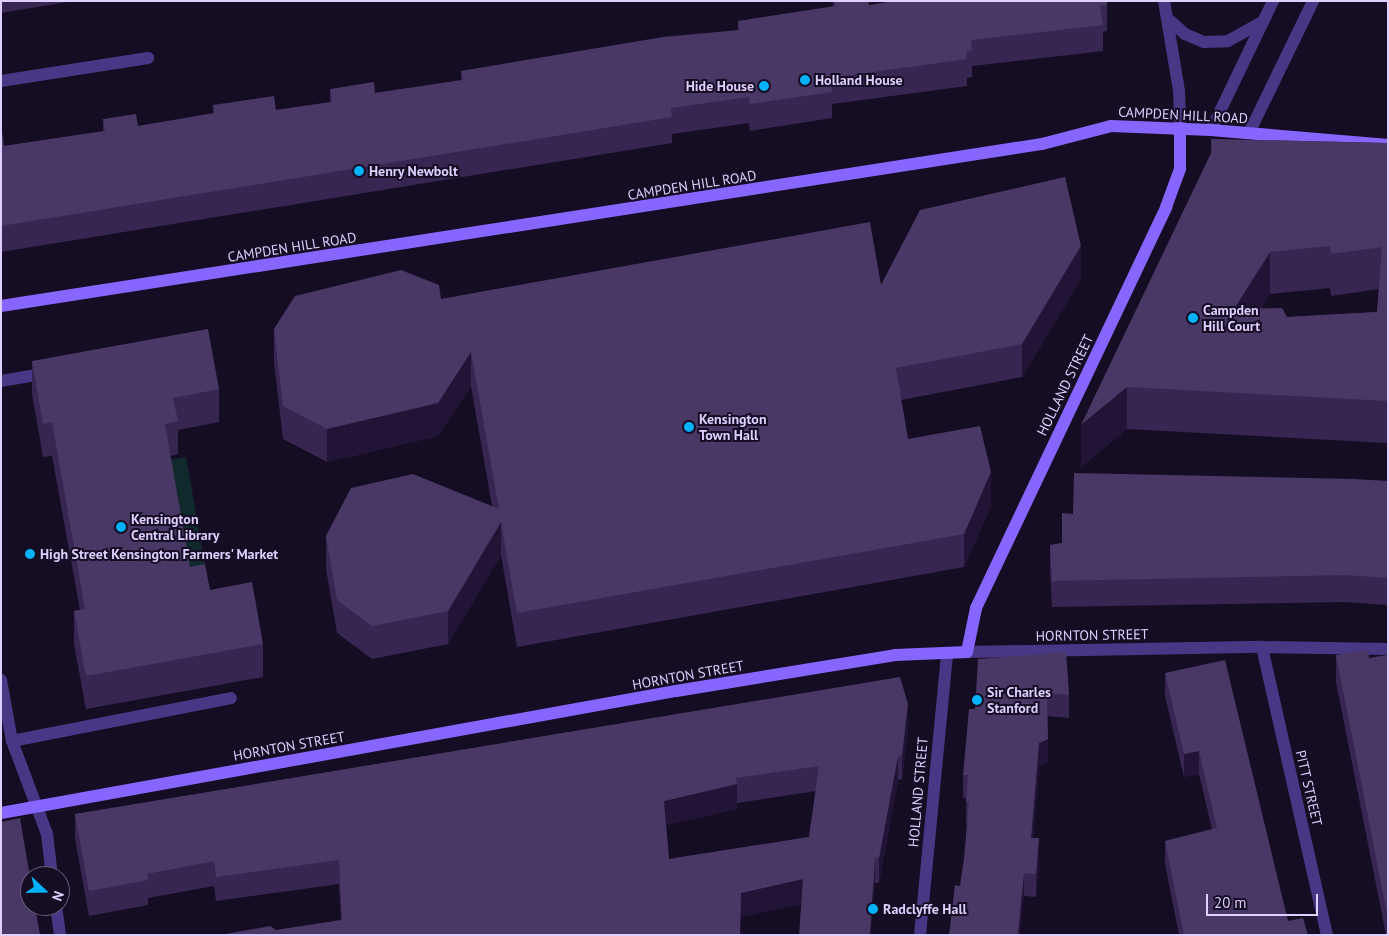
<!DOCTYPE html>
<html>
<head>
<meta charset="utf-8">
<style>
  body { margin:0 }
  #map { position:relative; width:1389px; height:936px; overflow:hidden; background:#150d23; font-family:"PT Sans",sans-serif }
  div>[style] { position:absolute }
  .green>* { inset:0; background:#10292d; transform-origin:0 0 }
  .lane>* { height:12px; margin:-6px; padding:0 6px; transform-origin:6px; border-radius:6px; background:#483784 }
  .street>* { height:12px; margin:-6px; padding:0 6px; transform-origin:6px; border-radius:6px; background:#483784 }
  .secondary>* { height:12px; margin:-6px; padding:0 6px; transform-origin:6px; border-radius:6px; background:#8766ff }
  .wall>* { inset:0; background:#372652 }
  .shaded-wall>* { inset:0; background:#221437 }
  .building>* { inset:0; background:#493865 }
  .dots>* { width:14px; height:14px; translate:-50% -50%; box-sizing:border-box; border:2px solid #150d23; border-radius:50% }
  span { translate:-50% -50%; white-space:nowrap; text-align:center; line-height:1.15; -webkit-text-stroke:4px #150d23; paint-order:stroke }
  .poi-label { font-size:14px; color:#decfff; font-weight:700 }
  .left { translate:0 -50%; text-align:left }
  .right { translate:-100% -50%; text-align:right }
  .street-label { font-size:14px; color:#decfff }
  .frame { position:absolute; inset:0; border:2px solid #decfff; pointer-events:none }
  .north { position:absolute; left:20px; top:866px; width:50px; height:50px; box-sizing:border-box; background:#150d23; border:1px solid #655b7b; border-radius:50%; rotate:111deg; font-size:14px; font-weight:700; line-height:20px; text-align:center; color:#decfff }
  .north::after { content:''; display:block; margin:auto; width:18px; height:22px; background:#00b2fa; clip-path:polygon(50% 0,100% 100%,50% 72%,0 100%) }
  .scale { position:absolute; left:1206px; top:894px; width:112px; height:22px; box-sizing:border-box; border:2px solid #decfff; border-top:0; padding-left:6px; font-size:15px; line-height:18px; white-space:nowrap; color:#decfff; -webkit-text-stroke:4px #150d23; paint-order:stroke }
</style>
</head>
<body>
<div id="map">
  <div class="green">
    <div style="left:186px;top:457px;width:133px;height:17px;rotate:80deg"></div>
  </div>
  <div class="lane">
    <div style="left:1167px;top:18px;width:24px;rotate:42deg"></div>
    <div style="left:1185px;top:34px;width:21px;rotate:23deg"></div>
    <div style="left:1204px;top:42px;width:24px;rotate:-2deg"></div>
    <div style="left:1228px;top:41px;width:39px;rotate:-29deg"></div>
    <div style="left:1px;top:81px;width:149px;rotate:-8.9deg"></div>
    <div style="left:1px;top:381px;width:48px;rotate:-9.7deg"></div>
    <div style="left:12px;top:741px;width:223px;rotate:-11.1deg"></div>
  </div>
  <div class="street">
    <div style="left:1164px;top:1px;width:91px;rotate:80.5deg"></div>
    <div style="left:1179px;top:91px;width:37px;rotate:88deg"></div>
    <div style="left:1211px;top:130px;width:143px;rotate:-64.3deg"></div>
    <div style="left:1249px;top:133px;width:147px;rotate:-64.1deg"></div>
    <div style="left:1262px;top:647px;width:295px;rotate:77.3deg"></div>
    <div style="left:967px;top:652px;width:295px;rotate:-1deg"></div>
    <div style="left:1262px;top:647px;width:126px;rotate:0.9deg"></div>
    <div style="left:1px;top:680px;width:62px;rotate:79.8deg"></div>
    <div style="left:12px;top:741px;width:99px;rotate:69.4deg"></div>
    <div style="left:47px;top:834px;width:42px;rotate:83.2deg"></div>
    <div style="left:56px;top:906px;width:29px;rotate:82deg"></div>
    <div style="left:920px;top:935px;width:283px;rotate:-84.5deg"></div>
  </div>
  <div class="secondary">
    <div style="left:1px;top:306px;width:1054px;rotate:-8.85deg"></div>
    <div style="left:1042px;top:144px;width:71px;rotate:-14.6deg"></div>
    <div style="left:1111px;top:126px;width:100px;rotate:2.3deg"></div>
    <div style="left:1211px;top:130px;width:178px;rotate:4.8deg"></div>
    <div style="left:1px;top:813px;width:686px;rotate:-10.25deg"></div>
    <div style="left:676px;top:691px;width:222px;rotate:-9.3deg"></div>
    <div style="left:895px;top:655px;width:72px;rotate:-2.4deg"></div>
    <div style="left:967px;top:652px;width:45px;rotate:-78.4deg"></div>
    <div style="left:976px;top:608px;width:444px;rotate:-64.6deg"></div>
    <div style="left:1166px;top:207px;width:40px;rotate:-69.8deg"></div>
    <div style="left:1180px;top:169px;width:41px;rotate:-90deg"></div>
  </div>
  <div class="wall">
    <div style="clip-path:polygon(1px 1px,74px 1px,1px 13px)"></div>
    <div style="clip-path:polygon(833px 1px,868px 1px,869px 5px,1107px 5px,1107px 31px,1103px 32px,1103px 51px,972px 66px,972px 77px,967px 78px,967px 86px,832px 104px,832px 118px,750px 131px,749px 123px,672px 134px,672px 143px,1px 252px,1px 124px,4px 146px,103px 131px,103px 119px,138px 126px,213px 114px,213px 105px,276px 110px,330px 102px,330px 89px,375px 93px,461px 80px,461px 71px,738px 30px,738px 21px,833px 7px)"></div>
    <div style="clip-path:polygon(evenodd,1211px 139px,1388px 143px,1388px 443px,1127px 429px,1081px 467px,1211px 154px,1211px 139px,1330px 288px,1331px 296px,1379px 289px,1377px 312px,1287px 317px,1261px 308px,1270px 294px,1330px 288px)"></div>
    <div style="clip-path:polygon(1081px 279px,1022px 377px,901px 400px,908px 439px,991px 506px,964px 567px,517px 647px,501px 555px,448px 644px,372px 659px,337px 633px,326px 569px,326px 536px,492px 506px,471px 386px,438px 436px,327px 462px,283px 439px,274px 362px,274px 329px,441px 299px)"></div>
    <div style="clip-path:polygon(32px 361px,219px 389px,219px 422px,178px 430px,178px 454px,170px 456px,190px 567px,210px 590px,263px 644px,263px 677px,86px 709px,74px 644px,74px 611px,80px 610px,52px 456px,43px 457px,32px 394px)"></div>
    <div style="clip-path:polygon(1388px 481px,1388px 605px,1346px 602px,1052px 607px,1050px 571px,1050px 545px,1062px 543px,1073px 514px)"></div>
    <div style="clip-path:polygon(1066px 652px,1069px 695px,1069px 718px,1047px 716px,1048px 762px,1039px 766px,1033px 838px,1039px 861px,1036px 897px,1024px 896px,960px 886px,964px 859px,967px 825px,966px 825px,966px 798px,963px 798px,963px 775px,975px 709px)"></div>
    <div style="clip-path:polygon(1336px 655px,1369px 658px,1388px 655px,1388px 935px,1386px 935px,1336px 682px)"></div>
    <div style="clip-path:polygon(1165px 673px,1288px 921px,1308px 935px,1179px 935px,1165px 864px,1165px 841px,1212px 829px,1199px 774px,1184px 777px,1165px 696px)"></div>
    <div style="clip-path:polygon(evenodd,908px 729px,902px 779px,898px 780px,879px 883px,875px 883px,801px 904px,741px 917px,276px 930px,341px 920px,339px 884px,216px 901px,214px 886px,148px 898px,148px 905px,89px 916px,75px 839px,75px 814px,908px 729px,816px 791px,809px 837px,669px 859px,666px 825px,737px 809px,737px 803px,816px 791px)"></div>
  </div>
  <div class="shaded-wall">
    <div style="clip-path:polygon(1081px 246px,1081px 279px,1022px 377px,1022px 344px)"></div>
    <div style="clip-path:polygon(1270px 252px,1270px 294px,1234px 351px,1234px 309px)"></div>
    <div style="clip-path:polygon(471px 352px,471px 386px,438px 436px,327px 462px,327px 429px)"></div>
    <div style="clip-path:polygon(1127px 387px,1127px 429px,1081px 467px,1081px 425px)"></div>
    <div style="clip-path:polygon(991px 472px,991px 506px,964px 567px,964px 534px)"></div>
    <div style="clip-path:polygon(501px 522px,501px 555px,448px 644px,448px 611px)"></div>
    <div style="clip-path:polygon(908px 704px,908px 729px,902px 779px,902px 755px)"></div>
    <div style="clip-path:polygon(1048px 739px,1048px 762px,1039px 766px,1031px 862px,1031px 838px,1039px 743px)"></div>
    <div style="clip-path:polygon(1199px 751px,1199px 774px,1184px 777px,1184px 754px)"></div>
    <div style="clip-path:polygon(898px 756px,898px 780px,879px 883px,879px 858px)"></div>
    <div style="clip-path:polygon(737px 784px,737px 809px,664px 826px,664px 801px)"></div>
    <div style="clip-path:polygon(1039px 838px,1039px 861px,1036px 897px,1036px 874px)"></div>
    <div style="clip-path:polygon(875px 858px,875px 883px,871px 935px,870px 935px)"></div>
    <div style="clip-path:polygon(1024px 873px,1024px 896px,1020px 935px,1018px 935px)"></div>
    <div style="clip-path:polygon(803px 879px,803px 904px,741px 917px,741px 935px,740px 935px,741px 893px)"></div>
  </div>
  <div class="building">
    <div style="clip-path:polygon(835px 1px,868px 1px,869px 5px,894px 1px,1107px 1px,1107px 5px,1100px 6px,1103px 25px,971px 40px,972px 51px,966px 52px,967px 59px,830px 78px,832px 92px,750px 104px,749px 97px,671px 108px,672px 117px,1px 226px,1px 124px,4px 146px,105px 131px,103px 119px,136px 114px,138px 126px,214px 113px,213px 105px,274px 96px,276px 110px,332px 102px,330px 89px,374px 82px,375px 93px,463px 80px,461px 71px,663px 37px,739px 30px,738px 21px,835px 6px)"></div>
    <div style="clip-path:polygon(evenodd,1211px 139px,1388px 143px,1388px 401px,1127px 387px,1081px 425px,1212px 151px,1211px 139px,1330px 246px,1331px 254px,1382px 247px,1377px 312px,1287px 317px,1282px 308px,1234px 309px,1270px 252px,1330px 246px)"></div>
    <div style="clip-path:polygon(1065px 177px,1081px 246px,1022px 344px,896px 368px,908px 439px,980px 426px,991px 472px,964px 534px,517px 613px,501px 522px,448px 611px,372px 626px,337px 600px,326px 536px,351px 488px,413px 474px,499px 509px,471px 352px,438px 403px,327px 429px,283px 406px,274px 329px,295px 296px,401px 270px,439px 285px,441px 299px,870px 222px,881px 285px,920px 210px)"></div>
    <div style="clip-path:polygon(208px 329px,219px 389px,173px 398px,178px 421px,165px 424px,190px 567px,205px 564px,210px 590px,252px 582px,263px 644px,86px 676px,74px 611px,85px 609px,52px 422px,43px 424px,32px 361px)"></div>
    <div style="clip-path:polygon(1074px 473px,1353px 479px,1388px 481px,1388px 578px,1346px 575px,1052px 581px,1050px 545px,1062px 543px,1062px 513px,1073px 514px)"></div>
    <div style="clip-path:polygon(1368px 650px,1369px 658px,1388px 655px,1388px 918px,1336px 655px)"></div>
    <div style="clip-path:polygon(1066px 652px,1069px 695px,1047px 693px,1048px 739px,1039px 743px,1031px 838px,1039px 838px,1036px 874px,1024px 873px,1018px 935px,949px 935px,955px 885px,960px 886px,964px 859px,969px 802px,966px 802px,968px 775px,963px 775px,969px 709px,975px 709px,978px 659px)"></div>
    <div style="clip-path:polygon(1225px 660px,1288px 921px,1303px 918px,1308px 935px,1184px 935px,1165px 841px,1217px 828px,1199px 751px,1184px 754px,1165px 673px)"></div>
    <div style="clip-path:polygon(evenodd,900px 677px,908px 704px,902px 755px,898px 756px,879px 858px,875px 858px,870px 935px,799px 935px,803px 879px,741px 893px,740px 935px,220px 935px,270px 926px,276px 930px,342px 920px,339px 860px,216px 877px,214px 861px,147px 874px,148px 880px,89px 891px,75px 814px,900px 677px,819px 766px,809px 837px,669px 859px,664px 801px,737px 784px,736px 778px,819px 766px)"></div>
    <div style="clip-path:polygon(20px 818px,30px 877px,30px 906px,35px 906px,40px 935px,1px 935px,1px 822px)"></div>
  </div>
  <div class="dots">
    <div style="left:805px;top:80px;background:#00b2fa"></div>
    <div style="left:764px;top:86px;background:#00b2fa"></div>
    <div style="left:359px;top:171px;background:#00b2fa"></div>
    <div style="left:1193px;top:318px;background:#00b2fa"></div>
    <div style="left:689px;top:427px;background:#00b2fa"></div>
    <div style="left:121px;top:527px;background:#00b2fa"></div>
    <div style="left:30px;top:554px;background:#00b2fa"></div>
    <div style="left:977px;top:700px;background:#00b2fa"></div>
    <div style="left:873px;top:909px;background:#00b2fa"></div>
  </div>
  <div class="poi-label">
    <span class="left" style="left:815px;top:80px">Holland House</span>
    <span class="right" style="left:754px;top:86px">Hide House</span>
    <span class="left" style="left:369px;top:171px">Henry Newbolt</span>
    <span class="left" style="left:1203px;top:318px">Campden<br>Hill Court</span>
    <span class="left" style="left:699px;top:427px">Kensington<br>Town Hall</span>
    <span class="left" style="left:131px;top:527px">Kensington<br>Central Library</span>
    <span class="left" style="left:40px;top:554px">High Street Kensington Farmers' Market</span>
    <span class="left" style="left:987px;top:700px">Sir Charles<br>Stanford</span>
    <span class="left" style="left:883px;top:909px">Radclyffe Hall</span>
  </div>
  <div class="street-label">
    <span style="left:1183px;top:115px;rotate:3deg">CAMPDEN HILL ROAD</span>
    <span style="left:692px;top:185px;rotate:-9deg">CAMPDEN HILL ROAD</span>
    <span style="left:292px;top:247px;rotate:-9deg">CAMPDEN HILL ROAD</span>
    <span style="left:1065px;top:385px;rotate:-64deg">HOLLAND STREET</span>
    <span style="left:1092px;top:635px;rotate:-1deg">HORNTON STREET</span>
    <span style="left:688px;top:675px;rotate:-10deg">HORNTON STREET</span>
    <span style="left:289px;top:746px;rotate:-10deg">HORNTON STREET</span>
    <span style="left:1309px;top:788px;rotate:77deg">PITT STREET</span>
    <span style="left:918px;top:792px;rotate:-85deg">HOLLAND STREET</span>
  </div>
  <div class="frame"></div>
  <div class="north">N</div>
  <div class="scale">20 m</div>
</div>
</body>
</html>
